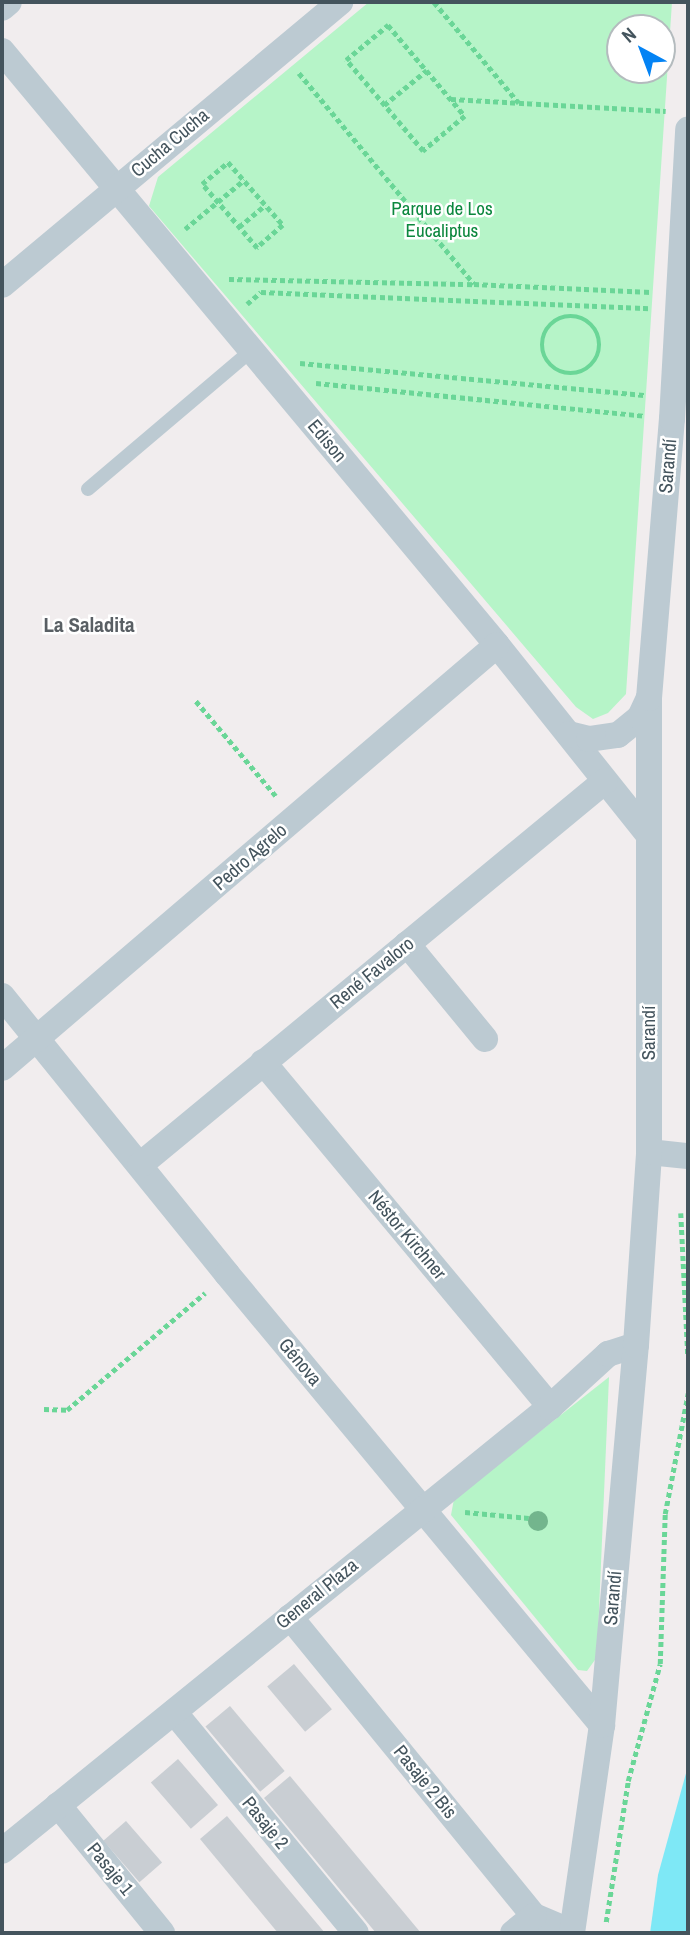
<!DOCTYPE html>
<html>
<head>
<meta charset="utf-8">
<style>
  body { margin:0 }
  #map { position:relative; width:690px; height:1935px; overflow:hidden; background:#f1edee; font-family:"Archivo Narrow",sans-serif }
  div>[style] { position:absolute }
  .green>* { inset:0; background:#b6f4c8 }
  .water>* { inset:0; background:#7ee8f6 }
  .building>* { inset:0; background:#c9ced3; transform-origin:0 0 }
  .path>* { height:4.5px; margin-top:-2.25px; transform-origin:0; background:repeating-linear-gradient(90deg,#6ad697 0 5px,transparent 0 8.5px) }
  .path>.ring { margin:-2.25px; padding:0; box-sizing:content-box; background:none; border:4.5px solid #6ad697; border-radius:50% }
  .service>* { height:14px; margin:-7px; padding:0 7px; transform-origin:7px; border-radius:7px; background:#bccad2 }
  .minor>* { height:26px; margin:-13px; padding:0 13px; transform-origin:13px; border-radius:13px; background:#bccad2 }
  .trees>* { width:20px; height:20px; margin:-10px; border-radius:50%; background:#73b58d }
  span { translate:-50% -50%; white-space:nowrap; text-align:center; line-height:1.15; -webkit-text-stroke:5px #fff; paint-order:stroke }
  .street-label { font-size:19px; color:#44545d }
  .park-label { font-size:19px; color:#0c873e }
  .neighbourhood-label { font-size:21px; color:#595f64; font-weight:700 }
  .frame { position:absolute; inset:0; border:4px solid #44545d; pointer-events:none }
  .north { position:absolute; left:606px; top:14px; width:70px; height:70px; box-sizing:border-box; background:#fff; border:2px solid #b4bbbe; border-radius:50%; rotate:319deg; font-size:19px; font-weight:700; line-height:28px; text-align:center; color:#44545d }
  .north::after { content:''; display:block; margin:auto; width:24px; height:32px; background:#0483f4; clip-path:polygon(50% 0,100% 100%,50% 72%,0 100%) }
</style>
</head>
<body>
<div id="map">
  <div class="green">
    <div style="clip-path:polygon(evenodd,369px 2px,672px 2px,626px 694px,608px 713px,593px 719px,576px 707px,149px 206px,158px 177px,369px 2px,662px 28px,662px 70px,620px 70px,620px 28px,662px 28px)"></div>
    <div style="clip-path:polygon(609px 1377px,597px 1657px,587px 1671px,578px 1670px,451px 1515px,454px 1499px)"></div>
  </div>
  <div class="water">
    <div style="clip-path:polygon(688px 1766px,688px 1933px,650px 1933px,658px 1875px)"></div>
  </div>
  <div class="building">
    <div style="left:294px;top:1664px;width:59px;height:35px;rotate:50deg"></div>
    <div style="left:230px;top:1706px;width:85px;height:32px;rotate:50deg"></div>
    <div style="left:178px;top:1759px;width:61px;height:36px;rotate:49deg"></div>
    <div style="clip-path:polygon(290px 1776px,421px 1933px,376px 1933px,264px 1798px)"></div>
    <div style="clip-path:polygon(227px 1816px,325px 1933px,278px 1933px,200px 1839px)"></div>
    <div style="left:126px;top:1821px;width:55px;height:30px;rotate:49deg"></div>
  </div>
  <div class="path">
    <div style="left:434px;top:2px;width:132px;rotate:49.9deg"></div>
    <div style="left:388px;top:25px;width:119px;rotate:49.8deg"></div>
    <div style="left:465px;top:116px;width:55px;rotate:140.2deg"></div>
    <div style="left:423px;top:151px;width:119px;rotate:-130.2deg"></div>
    <div style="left:346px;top:60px;width:55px;rotate:-39.8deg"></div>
    <div style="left:299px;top:73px;width:274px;rotate:50.3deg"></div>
    <div style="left:451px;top:99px;width:215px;rotate:3.2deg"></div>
    <div style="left:384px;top:105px;width:55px;rotate:-39.1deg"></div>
    <div style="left:228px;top:162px;width:84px;rotate:48.9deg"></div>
    <div style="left:283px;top:225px;width:35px;rotate:139deg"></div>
    <div style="left:257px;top:248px;width:84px;rotate:-130.7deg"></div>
    <div style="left:202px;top:184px;width:34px;rotate:-40deg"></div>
    <div style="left:239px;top:227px;width:34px;rotate:-40deg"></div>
    <div style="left:185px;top:229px;width:77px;rotate:-39.7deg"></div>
    <div style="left:229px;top:279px;width:245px;rotate:1.2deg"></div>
    <div style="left:474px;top:284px;width:177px;rotate:2.6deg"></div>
    <div style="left:247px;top:304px;width:18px;rotate:-41deg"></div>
    <div style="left:261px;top:292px;width:389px;rotate:2.4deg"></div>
    <div class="ring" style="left:542px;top:316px;width:53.5px;height:53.5px"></div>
    <div style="left:300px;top:363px;width:348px;rotate:5.3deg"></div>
    <div style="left:316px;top:383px;width:331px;rotate:5.7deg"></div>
    <div style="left:196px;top:701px;width:124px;rotate:49.9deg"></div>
    <div style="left:681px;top:1213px;width:144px;rotate:87.2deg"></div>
    <div style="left:44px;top:1409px;width:23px;rotate:2deg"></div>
    <div style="left:67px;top:1410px;width:181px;rotate:-40.3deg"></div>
    <div style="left:465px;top:1512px;width:64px;rotate:5.4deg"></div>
    <div style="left:606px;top:1922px;width:143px;rotate:-81.1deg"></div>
    <div style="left:628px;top:1781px;width:121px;rotate:-74.7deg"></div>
    <div style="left:660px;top:1664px;width:150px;rotate:-88.1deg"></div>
    <div style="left:665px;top:1514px;width:123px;rotate:-79.2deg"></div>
  </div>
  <div class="service">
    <div style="left:88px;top:489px;width:214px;rotate:-40.3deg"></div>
  </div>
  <div class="minor">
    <div style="left:2px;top:8px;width:9px;rotate:-41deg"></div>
    <div style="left:2px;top:51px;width:773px;rotate:50.19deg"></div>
    <div style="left:497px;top:645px;width:242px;rotate:51.4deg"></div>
    <div style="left:2px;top:285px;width:441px;rotate:-39.9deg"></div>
    <div style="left:569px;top:734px;width:21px;rotate:14deg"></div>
    <div style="left:589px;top:739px;width:29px;rotate:-8deg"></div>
    <div style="left:618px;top:735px;width:28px;rotate:-39deg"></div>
    <div style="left:640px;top:717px;width:21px;rotate:-65deg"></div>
    <div style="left:407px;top:944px;width:123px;rotate:50.6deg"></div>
    <div style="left:2px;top:996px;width:358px;rotate:51deg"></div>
    <div style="left:227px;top:1274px;width:587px;rotate:50.26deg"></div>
    <div style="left:263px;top:1062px;width:449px;rotate:50.2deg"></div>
    <div style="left:2px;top:1068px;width:651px;rotate:-40.52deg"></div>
    <div style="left:649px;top:1152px;width:39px;rotate:6deg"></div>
    <div style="left:140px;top:1165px;width:603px;rotate:-39.55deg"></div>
    <div style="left:290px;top:1617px;width:386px;rotate:50.8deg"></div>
    <div style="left:534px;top:1916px;width:41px;rotate:22.8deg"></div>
    <div style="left:174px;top:1712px;width:286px;rotate:50.5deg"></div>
    <div style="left:58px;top:1805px;width:165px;rotate:50.9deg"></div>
    <div style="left:2px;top:1851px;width:705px;rotate:-39.02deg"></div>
    <div style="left:550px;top:1407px;width:79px;rotate:-42.4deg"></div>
    <div style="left:608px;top:1354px;width:29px;rotate:-18deg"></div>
    <div style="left:513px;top:1933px;width:27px;rotate:-39deg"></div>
    <div style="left:572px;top:1933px;width:210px;rotate:-81.8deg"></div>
    <div style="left:602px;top:1725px;width:382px;rotate:-84.9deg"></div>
    <div style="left:636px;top:1345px;width:193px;rotate:-86.1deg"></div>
    <div style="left:649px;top:1152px;width:454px;rotate:-90deg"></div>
    <div style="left:649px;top:698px;width:280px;rotate:-85.3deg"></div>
    <div style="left:672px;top:419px;width:290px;rotate:-86.8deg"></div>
  </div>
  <div class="trees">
    <div style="left:538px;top:1521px"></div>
  </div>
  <div class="street-label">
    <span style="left:170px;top:143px;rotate:-40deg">Cucha Cucha</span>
    <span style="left:327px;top:441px;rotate:50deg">Edison</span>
    <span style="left:668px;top:466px;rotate:-85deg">Sarandí</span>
    <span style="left:250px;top:857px;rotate:-41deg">Pedro Agrelo</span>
    <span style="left:372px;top:973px;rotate:-39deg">René Favaloro</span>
    <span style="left:649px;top:1033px;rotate:-90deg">Sarandí</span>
    <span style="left:407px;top:1235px;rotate:50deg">Néstor Kirchner</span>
    <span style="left:300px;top:1362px;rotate:50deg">Génova</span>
    <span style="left:317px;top:1594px;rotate:-39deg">General Plaza</span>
    <span style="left:613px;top:1598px;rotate:-85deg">Sarandí</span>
    <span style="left:425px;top:1782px;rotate:51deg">Pasaje 2 Bis</span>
    <span style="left:265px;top:1823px;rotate:51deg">Pasaje 2</span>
    <span style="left:110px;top:1869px;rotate:51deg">Pasaje 1</span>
  </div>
  <div class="park-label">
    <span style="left:442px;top:220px">Parque de Los<br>Eucaliptus</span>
  </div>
  <div class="neighbourhood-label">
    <span style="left:89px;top:625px">La Saladita</span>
  </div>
  <div class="frame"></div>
  <div class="north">N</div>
</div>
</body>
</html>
